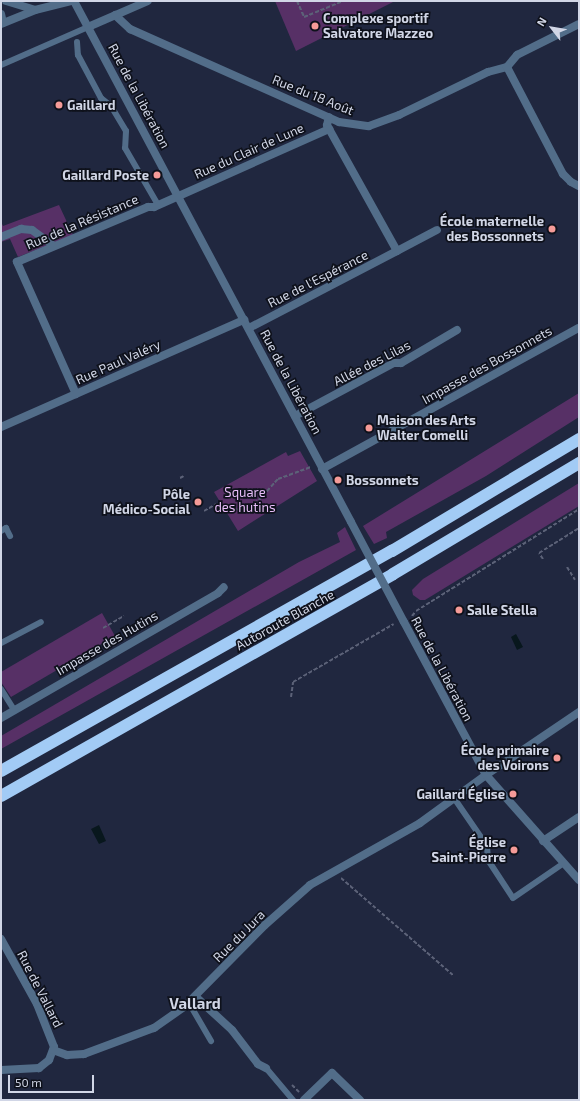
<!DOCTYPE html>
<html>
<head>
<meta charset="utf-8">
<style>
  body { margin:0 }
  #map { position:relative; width:580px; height:1101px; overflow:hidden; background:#20273f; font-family:"Exo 2",sans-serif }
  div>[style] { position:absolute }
  .green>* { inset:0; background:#573066 }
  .water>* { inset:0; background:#08171d }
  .path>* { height:2px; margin-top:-1px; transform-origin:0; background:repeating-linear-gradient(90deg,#5c6278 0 4px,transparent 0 6px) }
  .service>* { height:6px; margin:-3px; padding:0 3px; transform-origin:3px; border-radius:3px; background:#526d89 }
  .pedestrian>* { height:8px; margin:-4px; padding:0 4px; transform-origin:4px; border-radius:4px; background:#526d89 }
  .minor>* { height:8px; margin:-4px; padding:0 4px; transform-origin:4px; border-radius:4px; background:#526d89 }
  .tertiary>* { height:8px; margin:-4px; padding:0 4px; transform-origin:4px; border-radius:4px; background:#526d89 }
  .motorway>* { height:12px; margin:-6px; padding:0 6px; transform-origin:6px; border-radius:6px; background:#a2cbf5 }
  .minor-bridge>* { height:8px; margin:-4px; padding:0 4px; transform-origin:4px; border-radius:4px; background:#526d89 }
  .dots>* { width:11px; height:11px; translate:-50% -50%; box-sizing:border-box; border:2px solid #0e111b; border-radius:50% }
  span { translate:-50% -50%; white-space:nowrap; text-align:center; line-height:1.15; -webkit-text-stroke:3.5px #0e111b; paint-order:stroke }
  .poi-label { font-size:13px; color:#d1d6e6; font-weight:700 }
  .left { translate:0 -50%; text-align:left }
  .right { translate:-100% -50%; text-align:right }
  .street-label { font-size:13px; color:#d1d6e6 }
  .park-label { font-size:13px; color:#e8bef9 }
  .quarter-label { font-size:15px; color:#d1d6e6; font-weight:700 }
  .frame { position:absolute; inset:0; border:2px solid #d1d6e6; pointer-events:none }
  .north { position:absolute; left:532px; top:8px; width:40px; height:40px; -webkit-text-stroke:3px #0e111b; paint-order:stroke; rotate:301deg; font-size:11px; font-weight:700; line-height:16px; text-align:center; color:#d1d6e6 }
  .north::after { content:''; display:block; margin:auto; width:14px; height:18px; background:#d1d6e6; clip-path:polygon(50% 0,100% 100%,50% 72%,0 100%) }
  .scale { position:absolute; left:8px; top:1075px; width:86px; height:18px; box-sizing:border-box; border:2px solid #d1d6e6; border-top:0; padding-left:5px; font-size:12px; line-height:14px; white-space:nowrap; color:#d1d6e6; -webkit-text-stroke:3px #0e111b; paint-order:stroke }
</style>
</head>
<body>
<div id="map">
  <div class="green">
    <div style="clip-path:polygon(275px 1px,395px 1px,296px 51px)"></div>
    <div style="clip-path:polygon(59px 205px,73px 235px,18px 257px,10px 239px,1px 242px,1px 222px,3px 226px)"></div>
    <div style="clip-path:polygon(579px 393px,579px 417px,486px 476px,386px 532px,387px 538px,374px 544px,363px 526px)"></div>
    <div style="clip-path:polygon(300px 451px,317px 481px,238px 531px,214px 492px,286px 452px,288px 456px)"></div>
    <div style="clip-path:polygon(579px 483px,579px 506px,425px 600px,420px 600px,413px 595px,412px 590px,423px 579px)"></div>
    <div style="clip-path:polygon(345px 527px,356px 550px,1px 749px,1px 736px,299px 562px,340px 542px,337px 533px)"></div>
    <div style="clip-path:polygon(102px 613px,115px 636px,11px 697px,1px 682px,1px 672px)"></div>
  </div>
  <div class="water">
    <div style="clip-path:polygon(516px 634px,523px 647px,517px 650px,511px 637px)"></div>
    <div style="clip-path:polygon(99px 825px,106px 841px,99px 844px,91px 829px)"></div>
  </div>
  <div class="path">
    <div style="left:297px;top:1px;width:17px;rotate:66deg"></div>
    <div style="left:304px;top:17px;width:42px;rotate:-22.3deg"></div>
    <div style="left:180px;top:478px;width:4px;rotate:-27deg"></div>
    <div style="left:204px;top:511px;width:14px;rotate:-30deg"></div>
    <div style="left:221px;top:511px;width:8px;rotate:-23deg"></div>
    <div style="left:228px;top:508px;width:12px;rotate:9deg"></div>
    <div style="left:240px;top:510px;width:9px;rotate:-18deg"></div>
    <div style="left:249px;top:507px;width:12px;rotate:-35deg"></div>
    <div style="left:259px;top:500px;width:28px;rotate:-48deg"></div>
    <div style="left:278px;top:479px;width:35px;rotate:-20deg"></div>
    <div style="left:543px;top:559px;width:7px;rotate:-124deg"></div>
    <div style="left:539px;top:553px;width:47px;rotate:-32deg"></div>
    <div style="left:567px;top:567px;width:15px;rotate:58deg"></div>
    <div style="left:412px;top:616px;width:6px;rotate:-51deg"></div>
    <div style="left:416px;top:611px;width:192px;rotate:-32deg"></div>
    <div style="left:103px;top:628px;width:24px;rotate:-30deg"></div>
    <div style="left:291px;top:697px;width:15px;rotate:-82deg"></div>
    <div style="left:293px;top:682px;width:116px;rotate:-29.9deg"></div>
    <div style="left:341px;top:878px;width:148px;rotate:40.9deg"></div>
    <div style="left:292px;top:1085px;width:10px;rotate:45deg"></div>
  </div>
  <div class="service">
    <div style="left:77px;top:42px;width:13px;rotate:86deg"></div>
    <div style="left:78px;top:55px;width:49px;rotate:61.9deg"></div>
    <div style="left:101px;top:98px;width:13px;rotate:39deg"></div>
    <div style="left:111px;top:106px;width:29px;rotate:59deg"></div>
    <div style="left:126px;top:131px;width:17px;rotate:93deg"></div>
    <div style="left:125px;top:148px;width:66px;rotate:59.9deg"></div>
    <div style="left:1px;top:65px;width:95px;rotate:-23.6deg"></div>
    <div style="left:1px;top:531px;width:6px;rotate:-31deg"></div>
    <div style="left:6px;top:528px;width:9px;rotate:63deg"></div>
    <div style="left:1px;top:643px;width:45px;rotate:-27.7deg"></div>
    <div style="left:1px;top:689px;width:25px;rotate:58deg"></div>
    <div style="left:454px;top:798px;width:58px;rotate:55.5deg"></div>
    <div style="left:487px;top:846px;width:14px;rotate:86deg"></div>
    <div style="left:488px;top:860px;width:45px;rotate:56.7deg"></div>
    <div style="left:513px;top:898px;width:62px;rotate:-34.5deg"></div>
    <div style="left:189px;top:1003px;width:44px;rotate:59.9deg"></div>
    <div style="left:266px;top:1068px;width:42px;rotate:49.8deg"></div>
  </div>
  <div class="pedestrian">
    <div style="left:1px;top:237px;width:22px;rotate:-22deg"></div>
    <div style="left:21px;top:229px;width:11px;rotate:5deg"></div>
    <div style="left:32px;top:230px;width:27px;rotate:36deg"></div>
  </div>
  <div class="minor">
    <div style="left:6px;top:1px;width:30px;rotate:17deg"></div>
    <div style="left:74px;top:1px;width:590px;rotate:62deg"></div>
    <div style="left:1px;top:14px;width:9px;rotate:77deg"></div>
    <div style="left:115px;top:15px;width:21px;rotate:43deg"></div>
    <div style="left:130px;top:29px;width:229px;rotate:24deg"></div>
    <div style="left:339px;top:122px;width:30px;rotate:8deg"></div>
    <div style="left:369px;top:126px;width:32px;rotate:-20deg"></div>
    <div style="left:399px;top:115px;width:99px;rotate:-25.8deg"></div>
    <div style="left:488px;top:72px;width:20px;rotate:-15deg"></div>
    <div style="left:507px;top:67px;width:16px;rotate:-50deg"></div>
    <div style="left:517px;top:55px;width:69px;rotate:-26.6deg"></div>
    <div style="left:1px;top:24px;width:37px;rotate:-22deg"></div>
    <div style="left:35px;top:10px;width:36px;rotate:-14deg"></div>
    <div style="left:88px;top:27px;width:65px;rotate:-23.4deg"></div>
    <div style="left:507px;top:67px;width:121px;rotate:62.4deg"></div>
    <div style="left:563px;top:174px;width:11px;rotate:45deg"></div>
    <div style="left:571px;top:182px;width:9px;rotate:27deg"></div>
    <div style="left:397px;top:251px;width:45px;rotate:-27.7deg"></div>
    <div style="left:249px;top:328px;width:167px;rotate:-27.5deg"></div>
    <div style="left:397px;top:251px;width:144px;rotate:-119.1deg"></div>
    <div style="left:327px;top:125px;width:8px;rotate:-76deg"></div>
    <div style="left:76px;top:394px;width:145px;rotate:-114.1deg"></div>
    <div style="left:17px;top:262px;width:142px;rotate:-22.8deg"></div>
    <div style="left:148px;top:207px;width:6px"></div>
    <div style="left:154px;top:207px;width:192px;rotate:-24deg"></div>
    <div style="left:295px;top:416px;width:112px;rotate:-28.2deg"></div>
    <div style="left:394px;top:363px;width:7px"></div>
    <div style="left:401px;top:363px;width:65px;rotate:-30.5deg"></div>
    <div style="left:1px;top:427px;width:266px;rotate:-23.8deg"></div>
    <div style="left:322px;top:469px;width:293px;rotate:-28.8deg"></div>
    <div style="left:1px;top:718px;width:250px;rotate:-29.9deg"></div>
    <div style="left:218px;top:593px;width:8px;rotate:-45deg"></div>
    <div style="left:543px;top:841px;width:43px;rotate:-33.7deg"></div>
    <div style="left:1px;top:939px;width:74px;rotate:61deg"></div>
    <div style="left:37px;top:1004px;width:46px;rotate:68.4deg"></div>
    <div style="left:54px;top:1047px;width:14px;rotate:111deg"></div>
    <div style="left:49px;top:1060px;width:13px;rotate:141deg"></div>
    <div style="left:39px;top:1068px;width:38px;rotate:177deg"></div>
    <div style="left:196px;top:997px;width:49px;rotate:42.5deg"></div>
    <div style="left:232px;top:1030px;width:43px;rotate:52.6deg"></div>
    <div style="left:258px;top:1064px;width:9px;rotate:27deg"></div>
    <div style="left:53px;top:1050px;width:15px;rotate:20deg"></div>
    <div style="left:67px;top:1055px;width:17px;rotate:-3deg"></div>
    <div style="left:84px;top:1054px;width:75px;rotate:-20.4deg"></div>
    <div style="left:154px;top:1028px;width:37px;rotate:-35deg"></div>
    <div style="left:184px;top:1007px;width:115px;rotate:-45.4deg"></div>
    <div style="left:265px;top:925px;width:60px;rotate:-41.6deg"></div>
    <div style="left:310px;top:885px;width:126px;rotate:-29.4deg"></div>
    <div style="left:420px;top:823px;width:82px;rotate:-36deg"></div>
    <div style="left:486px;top:775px;width:174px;rotate:-118.2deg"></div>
    <div style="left:304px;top:1100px;width:39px;rotate:-44deg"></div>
    <div style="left:332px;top:1073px;width:39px;rotate:44deg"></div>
  </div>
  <div class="tertiary">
    <div style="left:579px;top:712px;width:112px;rotate:145.9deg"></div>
    <div style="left:486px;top:775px;width:140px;rotate:48.5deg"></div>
  </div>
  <div class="motorway">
    <div style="left:1px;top:771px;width:449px;rotate:-29.4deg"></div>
    <div style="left:392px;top:551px;width:218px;rotate:-30.9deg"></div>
    <div style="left:1px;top:796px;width:450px;rotate:-29.5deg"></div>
    <div style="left:393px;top:574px;width:217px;rotate:-30.8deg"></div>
  </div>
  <div class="minor-bridge">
    <div style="left:351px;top:522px;width:113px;rotate:62.1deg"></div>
  </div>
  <div class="dots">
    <div style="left:315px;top:26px;background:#f59b98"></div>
    <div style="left:59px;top:105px;background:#f59b98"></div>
    <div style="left:157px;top:175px;background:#f59b98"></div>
    <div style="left:552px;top:229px;background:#f59b98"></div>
    <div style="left:369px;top:428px;background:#f59b98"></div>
    <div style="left:338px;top:480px;background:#f59b98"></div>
    <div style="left:198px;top:502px;background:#f59b98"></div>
    <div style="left:459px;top:610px;background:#f59b98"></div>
    <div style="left:557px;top:758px;background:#f59b98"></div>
    <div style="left:513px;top:794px;background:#f59b98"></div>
    <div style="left:514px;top:850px;background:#f59b98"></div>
  </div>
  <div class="poi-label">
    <span class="left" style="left:323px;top:26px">Complexe sportif<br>Salvatore Mazzeo</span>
    <span class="left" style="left:67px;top:105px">Gaillard</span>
    <span class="right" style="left:149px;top:175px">Gaillard Poste</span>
    <span class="right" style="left:544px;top:229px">École maternelle<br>des Bossonnets</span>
    <span class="left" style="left:377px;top:428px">Maison des Arts<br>Walter Comelli</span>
    <span class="left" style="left:346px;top:480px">Bossonnets</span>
    <span class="right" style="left:190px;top:502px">Pôle<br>Médico-Social</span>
    <span class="left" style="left:467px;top:610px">Salle Stella</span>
    <span class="right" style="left:549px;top:758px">École primaire<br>des Voirons</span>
    <span class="right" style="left:505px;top:794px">Gaillard Église</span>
    <span class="right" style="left:506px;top:850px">Église<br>Saint-Pierre</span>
  </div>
  <div class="street-label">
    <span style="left:313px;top:95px;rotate:22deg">Rue du 18 Août</span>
    <span style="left:139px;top:96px;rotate:62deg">Rue de la Libération</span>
    <span style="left:249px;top:151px;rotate:-24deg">Rue du Clair de Lune</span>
    <span style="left:82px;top:222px;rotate:-23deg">Rue de la Résistance</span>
    <span style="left:318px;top:279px;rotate:-27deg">Rue de l'Espérance</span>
    <span style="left:118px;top:362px;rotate:-24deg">Rue Paul Valéry</span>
    <span style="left:372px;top:363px;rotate:-27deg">Allée des Lilas</span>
    <span style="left:487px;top:365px;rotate:-29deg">Impasse des Bossonnets</span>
    <span style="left:291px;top:382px;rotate:62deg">Rue de la Libération</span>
    <span style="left:285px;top:620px;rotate:-29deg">Autoroute Blanche</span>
    <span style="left:107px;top:643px;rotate:-30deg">Impasse des Hutins</span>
    <span style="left:442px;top:669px;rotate:62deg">Rue de la Libération</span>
    <span style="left:239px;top:936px;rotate:-45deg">Rue du Jura</span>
    <span style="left:40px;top:989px;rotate:63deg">Rue de Vallard</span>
  </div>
  <div class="park-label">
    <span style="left:245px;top:500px">Square<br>des hutins</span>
  </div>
  <div class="quarter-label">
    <span style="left:195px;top:1004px">Vallard</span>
  </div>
  <div class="frame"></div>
  <div class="north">N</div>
  <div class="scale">50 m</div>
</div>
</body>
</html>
